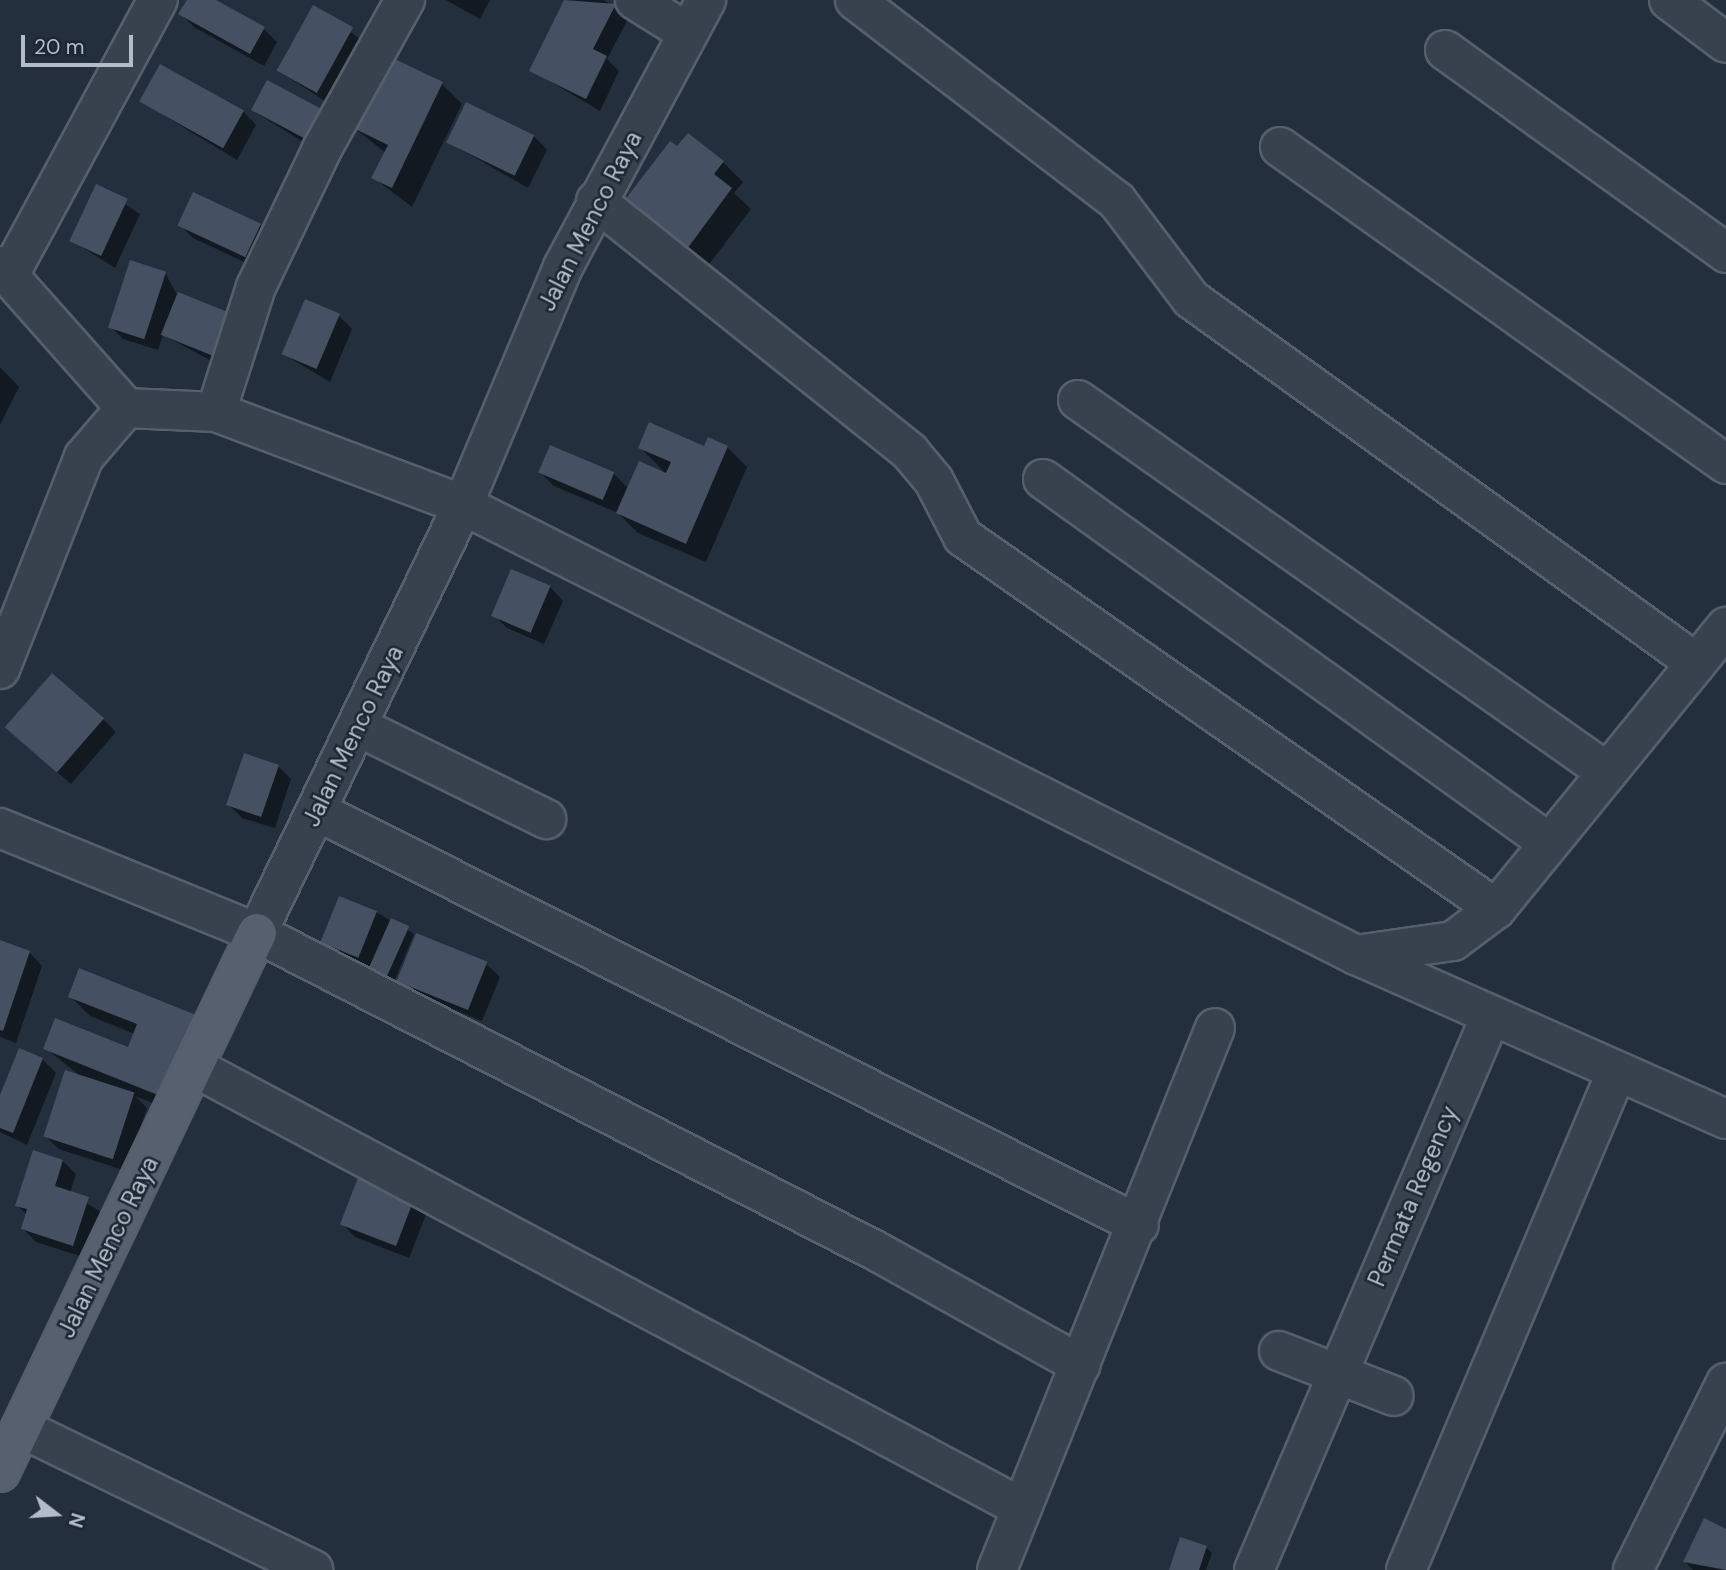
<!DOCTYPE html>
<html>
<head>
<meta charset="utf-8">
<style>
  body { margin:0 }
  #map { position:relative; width:1726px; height:1570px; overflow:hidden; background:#242f3e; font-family:"DM Sans",sans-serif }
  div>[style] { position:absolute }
  .shadow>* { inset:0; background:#0007 }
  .building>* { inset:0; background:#455162; transform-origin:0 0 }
  .roads { filter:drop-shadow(2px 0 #565f6c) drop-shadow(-2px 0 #565f6c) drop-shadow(0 2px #565f6c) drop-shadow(0 -2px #565f6c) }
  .minor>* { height:38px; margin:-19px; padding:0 19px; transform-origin:19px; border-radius:19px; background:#38414e }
  .major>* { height:38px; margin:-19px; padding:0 19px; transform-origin:19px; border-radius:19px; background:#56606e }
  span { translate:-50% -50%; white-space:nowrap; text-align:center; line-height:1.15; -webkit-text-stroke:5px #1d2633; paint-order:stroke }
  .street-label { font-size:24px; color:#b4bcc9 }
  .north { position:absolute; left:21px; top:1479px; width:70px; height:70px; -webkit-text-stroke:5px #1d2633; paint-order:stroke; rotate:107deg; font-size:19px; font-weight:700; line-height:28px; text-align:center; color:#b4bcc9 }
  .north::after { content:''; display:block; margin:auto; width:24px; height:32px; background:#b4bcc9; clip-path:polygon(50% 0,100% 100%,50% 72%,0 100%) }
  .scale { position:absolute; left:21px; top:35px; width:112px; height:32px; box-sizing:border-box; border:4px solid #b4bcc9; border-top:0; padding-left:9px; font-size:21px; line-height:24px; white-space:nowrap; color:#b4bcc9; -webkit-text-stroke:5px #1d2633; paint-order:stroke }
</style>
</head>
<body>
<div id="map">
  <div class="shadow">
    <div style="clip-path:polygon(189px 0,212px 0,264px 29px,277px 42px,264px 66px,194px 27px,181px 14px)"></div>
    <div style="clip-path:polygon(446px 0,490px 0,480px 19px)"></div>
    <div style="clip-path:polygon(566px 0,604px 0,628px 19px,607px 59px,619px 71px,600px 111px,531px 70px)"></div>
    <div style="clip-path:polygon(314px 7px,365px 42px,331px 105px,279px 71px)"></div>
    <div style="clip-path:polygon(383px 55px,442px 84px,462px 104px,412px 207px,374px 178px,386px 153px,349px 124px)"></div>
    <div style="clip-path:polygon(267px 82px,322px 154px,252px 110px)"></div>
    <div style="clip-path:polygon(142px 102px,243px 111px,256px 125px,237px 160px)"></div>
    <div style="clip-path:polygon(534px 136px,547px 150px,528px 188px,448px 142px)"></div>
    <div style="clip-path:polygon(678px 149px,723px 162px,743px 182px,734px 193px,751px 209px,707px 267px,646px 221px)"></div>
    <div style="clip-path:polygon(97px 186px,140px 214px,115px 268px,71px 240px)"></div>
    <div style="clip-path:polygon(180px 225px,260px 225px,273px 238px,259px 269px,193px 238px)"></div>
    <div style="clip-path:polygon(165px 273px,176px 293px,229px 315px,225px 368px,163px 335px,158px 350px,123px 339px,110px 326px)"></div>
    <div style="clip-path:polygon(339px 316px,352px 329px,330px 382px,283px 354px)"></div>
    <div style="clip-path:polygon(0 367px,19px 387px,0 425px)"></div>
    <div style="clip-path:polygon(640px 447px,727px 447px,747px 467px,706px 562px,638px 533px,618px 513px,554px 486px,541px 473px,614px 474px,629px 489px,667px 475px)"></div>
    <div style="clip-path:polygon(550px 587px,563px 601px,544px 644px,507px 628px,494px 615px)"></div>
    <div style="clip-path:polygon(103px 719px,116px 732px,71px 784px,20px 740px)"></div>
    <div style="clip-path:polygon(278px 766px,291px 779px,275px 828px,242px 818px,229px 805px)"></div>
    <div style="clip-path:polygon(376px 912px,414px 934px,394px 982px,337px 956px,324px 943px)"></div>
    <div style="clip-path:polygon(417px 936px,486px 964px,500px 977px,482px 1021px,413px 993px,400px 980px)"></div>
    <div style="clip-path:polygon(0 942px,29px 952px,42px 966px,16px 1043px,0 1037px)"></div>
    <div style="clip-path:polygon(70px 996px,195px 1016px,215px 1036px,183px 1115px,135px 1096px,147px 1108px,126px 1171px,59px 1149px,45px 1136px,77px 1073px,45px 1048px,129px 1049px,135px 1034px,90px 1016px)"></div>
    <div style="clip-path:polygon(42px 1059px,56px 1073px,27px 1145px,0 1132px,0 1100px)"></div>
    <div style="clip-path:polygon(63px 1161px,76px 1174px,70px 1193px,101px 1212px,86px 1258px,36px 1242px,23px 1229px,27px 1215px,17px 1205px)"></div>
    <div style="clip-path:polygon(360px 1178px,427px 1212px,409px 1258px,355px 1237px,342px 1224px)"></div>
    <div style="clip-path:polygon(1726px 1531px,1726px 1570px,1693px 1570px,1685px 1562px)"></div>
    <div style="clip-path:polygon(1206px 1547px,1212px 1553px,1206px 1570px,1170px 1570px)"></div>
  </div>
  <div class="building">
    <div style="clip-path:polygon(187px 0,216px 0,265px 27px,250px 54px,178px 14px)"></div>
    <div style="clip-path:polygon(564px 0,616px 4px,593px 49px,607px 56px,586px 99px,529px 71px)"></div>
    <div style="left:313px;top:5px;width:46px;height:75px;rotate:29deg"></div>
    <div style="clip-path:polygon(382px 53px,443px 82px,392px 188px,371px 178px,388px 145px,347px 125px)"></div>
    <div style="left:160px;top:64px;width:96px;height:43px;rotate:29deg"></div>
    <div style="left:267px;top:80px;width:66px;height:34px;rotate:28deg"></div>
    <div style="left:466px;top:102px;width:76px;height:45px;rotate:26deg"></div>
    <div style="clip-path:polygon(688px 133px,724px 161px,714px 174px,732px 188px,687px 249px,624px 201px,670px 141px,677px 146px)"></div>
    <div style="left:96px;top:184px;width:35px;height:63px;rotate:25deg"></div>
    <div style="left:193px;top:192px;width:75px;height:37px;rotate:25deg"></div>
    <div style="left:130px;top:260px;width:38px;height:71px;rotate:18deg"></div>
    <div style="left:178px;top:292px;width:56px;height:46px;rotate:22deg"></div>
    <div style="left:305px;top:299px;width:38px;height:60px;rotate:23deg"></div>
    <div style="clip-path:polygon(649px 422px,704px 446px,708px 437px,728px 446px,686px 544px,616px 513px,639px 461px,666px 473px,671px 462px,638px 448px)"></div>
    <div style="left:550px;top:445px;width:70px;height:30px;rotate:23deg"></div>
    <div style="left:511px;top:569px;width:43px;height:51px;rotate:23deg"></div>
    <div style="left:52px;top:673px;width:69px;height:72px;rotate:41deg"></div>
    <div style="left:244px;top:753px;width:37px;height:55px;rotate:19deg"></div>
    <div style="left:339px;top:896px;width:41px;height:50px;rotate:22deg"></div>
    <div style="left:391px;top:918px;width:20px;height:56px;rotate:24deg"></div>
    <div style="left:416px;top:933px;width:77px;height:52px;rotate:22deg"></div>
    <div style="clip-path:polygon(0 940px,30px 951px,3px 1031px,0 1030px)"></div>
    <div style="clip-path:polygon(79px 968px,196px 1015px,163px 1097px,43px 1049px,55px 1018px,128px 1047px,137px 1024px,68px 997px)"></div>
    <div style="clip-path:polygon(19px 1048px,43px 1058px,13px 1133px,0 1128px,0 1095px)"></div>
    <div style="left:65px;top:1070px;width:73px;height:70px;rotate:18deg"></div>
    <div style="clip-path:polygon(33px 1150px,63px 1160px,55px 1186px,89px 1197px,73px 1246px,21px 1229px,27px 1209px,15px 1206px)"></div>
    <div style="left:359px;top:1175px;width:60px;height:53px;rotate:21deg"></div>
    <div style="clip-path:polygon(1704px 1518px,1726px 1529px,1726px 1570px,1683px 1562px)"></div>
    <div style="clip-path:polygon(1180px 1537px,1207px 1546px,1199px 1570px,1169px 1570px)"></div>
  </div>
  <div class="roads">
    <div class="minor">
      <div style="left:635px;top:0;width:62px;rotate:31.9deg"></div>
      <div style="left:855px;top:0;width:330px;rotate:37.5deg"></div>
      <div style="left:1117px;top:201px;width:123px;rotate:52.9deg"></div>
      <div style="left:1191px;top:299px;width:623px;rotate:35.78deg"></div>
      <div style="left:1669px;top:0;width:71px;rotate:37deg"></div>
      <div style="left:1445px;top:50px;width:347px;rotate:35.8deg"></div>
      <div style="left:1280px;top:147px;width:547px;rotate:35.4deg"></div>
      <div style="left:596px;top:201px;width:401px;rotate:38.6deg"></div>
      <div style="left:909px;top:451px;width:39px;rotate:50deg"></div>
      <div style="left:934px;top:481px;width:63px;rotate:62.6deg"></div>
      <div style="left:963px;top:537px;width:650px;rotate:34.91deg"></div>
      <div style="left:0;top:266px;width:190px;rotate:48.4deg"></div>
      <div style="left:126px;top:408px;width:90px;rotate:2.5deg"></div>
      <div style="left:216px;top:412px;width:264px;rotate:20.6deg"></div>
      <div style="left:463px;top:505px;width:1000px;rotate:26.74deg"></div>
      <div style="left:1356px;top:955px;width:405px;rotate:23.9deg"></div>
      <div style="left:9px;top:275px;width:313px;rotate:-61.6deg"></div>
      <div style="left:1078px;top:400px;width:647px;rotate:35.12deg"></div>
      <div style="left:216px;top:412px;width:131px;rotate:-72.3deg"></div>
      <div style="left:256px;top:287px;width:153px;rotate:-64.4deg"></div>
      <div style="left:322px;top:149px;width:171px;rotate:-60.9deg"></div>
      <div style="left:1043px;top:479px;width:623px;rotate:35.73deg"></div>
      <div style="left:0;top:669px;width:228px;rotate:-68.4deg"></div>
      <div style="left:84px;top:457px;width:65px;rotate:-49.4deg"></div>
      <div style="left:357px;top:726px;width:211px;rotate:26.2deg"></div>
      <div style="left:317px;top:811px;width:920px;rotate:26.73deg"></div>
      <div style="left:0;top:828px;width:278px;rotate:22.2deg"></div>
      <div style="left:257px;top:933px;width:698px;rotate:27.19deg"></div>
      <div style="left:878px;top:1252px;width:232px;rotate:29.1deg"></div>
      <div style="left:257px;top:933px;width:475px;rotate:-64.3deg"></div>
      <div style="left:463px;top:505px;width:258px;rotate:-67.2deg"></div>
      <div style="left:563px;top:267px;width:303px;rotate:-61.8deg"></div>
      <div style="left:1356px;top:955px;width:98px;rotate:-8.2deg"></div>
      <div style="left:1453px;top:941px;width:54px;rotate:-36.7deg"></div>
      <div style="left:1496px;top:909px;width:364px;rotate:-50.8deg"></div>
      <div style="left:194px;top:1067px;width:936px;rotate:28.04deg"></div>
      <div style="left:1279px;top:1351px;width:123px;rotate:21.4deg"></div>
      <div style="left:21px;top:1428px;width:325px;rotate:25.9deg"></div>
      <div style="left:997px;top:1570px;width:584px;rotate:-68.09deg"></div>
      <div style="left:1254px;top:1570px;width:600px;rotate:-66.85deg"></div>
      <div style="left:1406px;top:1570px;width:540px;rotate:-67.09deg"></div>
      <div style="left:1633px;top:1570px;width:209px;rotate:-63.6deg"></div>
    </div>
    <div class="major">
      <div style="left:0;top:1472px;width:597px;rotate:-64.51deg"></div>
    </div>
  </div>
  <div class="street-label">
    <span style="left:590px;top:221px;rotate:-63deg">Jalan Menco Raya</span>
    <span style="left:353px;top:736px;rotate:-64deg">Jalan Menco Raya</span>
    <span style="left:1413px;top:1196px;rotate:-67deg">Permata Regency</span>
    <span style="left:108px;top:1247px;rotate:-64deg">Jalan Menco Raya</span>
  </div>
  <div class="north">N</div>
  <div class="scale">20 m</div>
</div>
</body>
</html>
